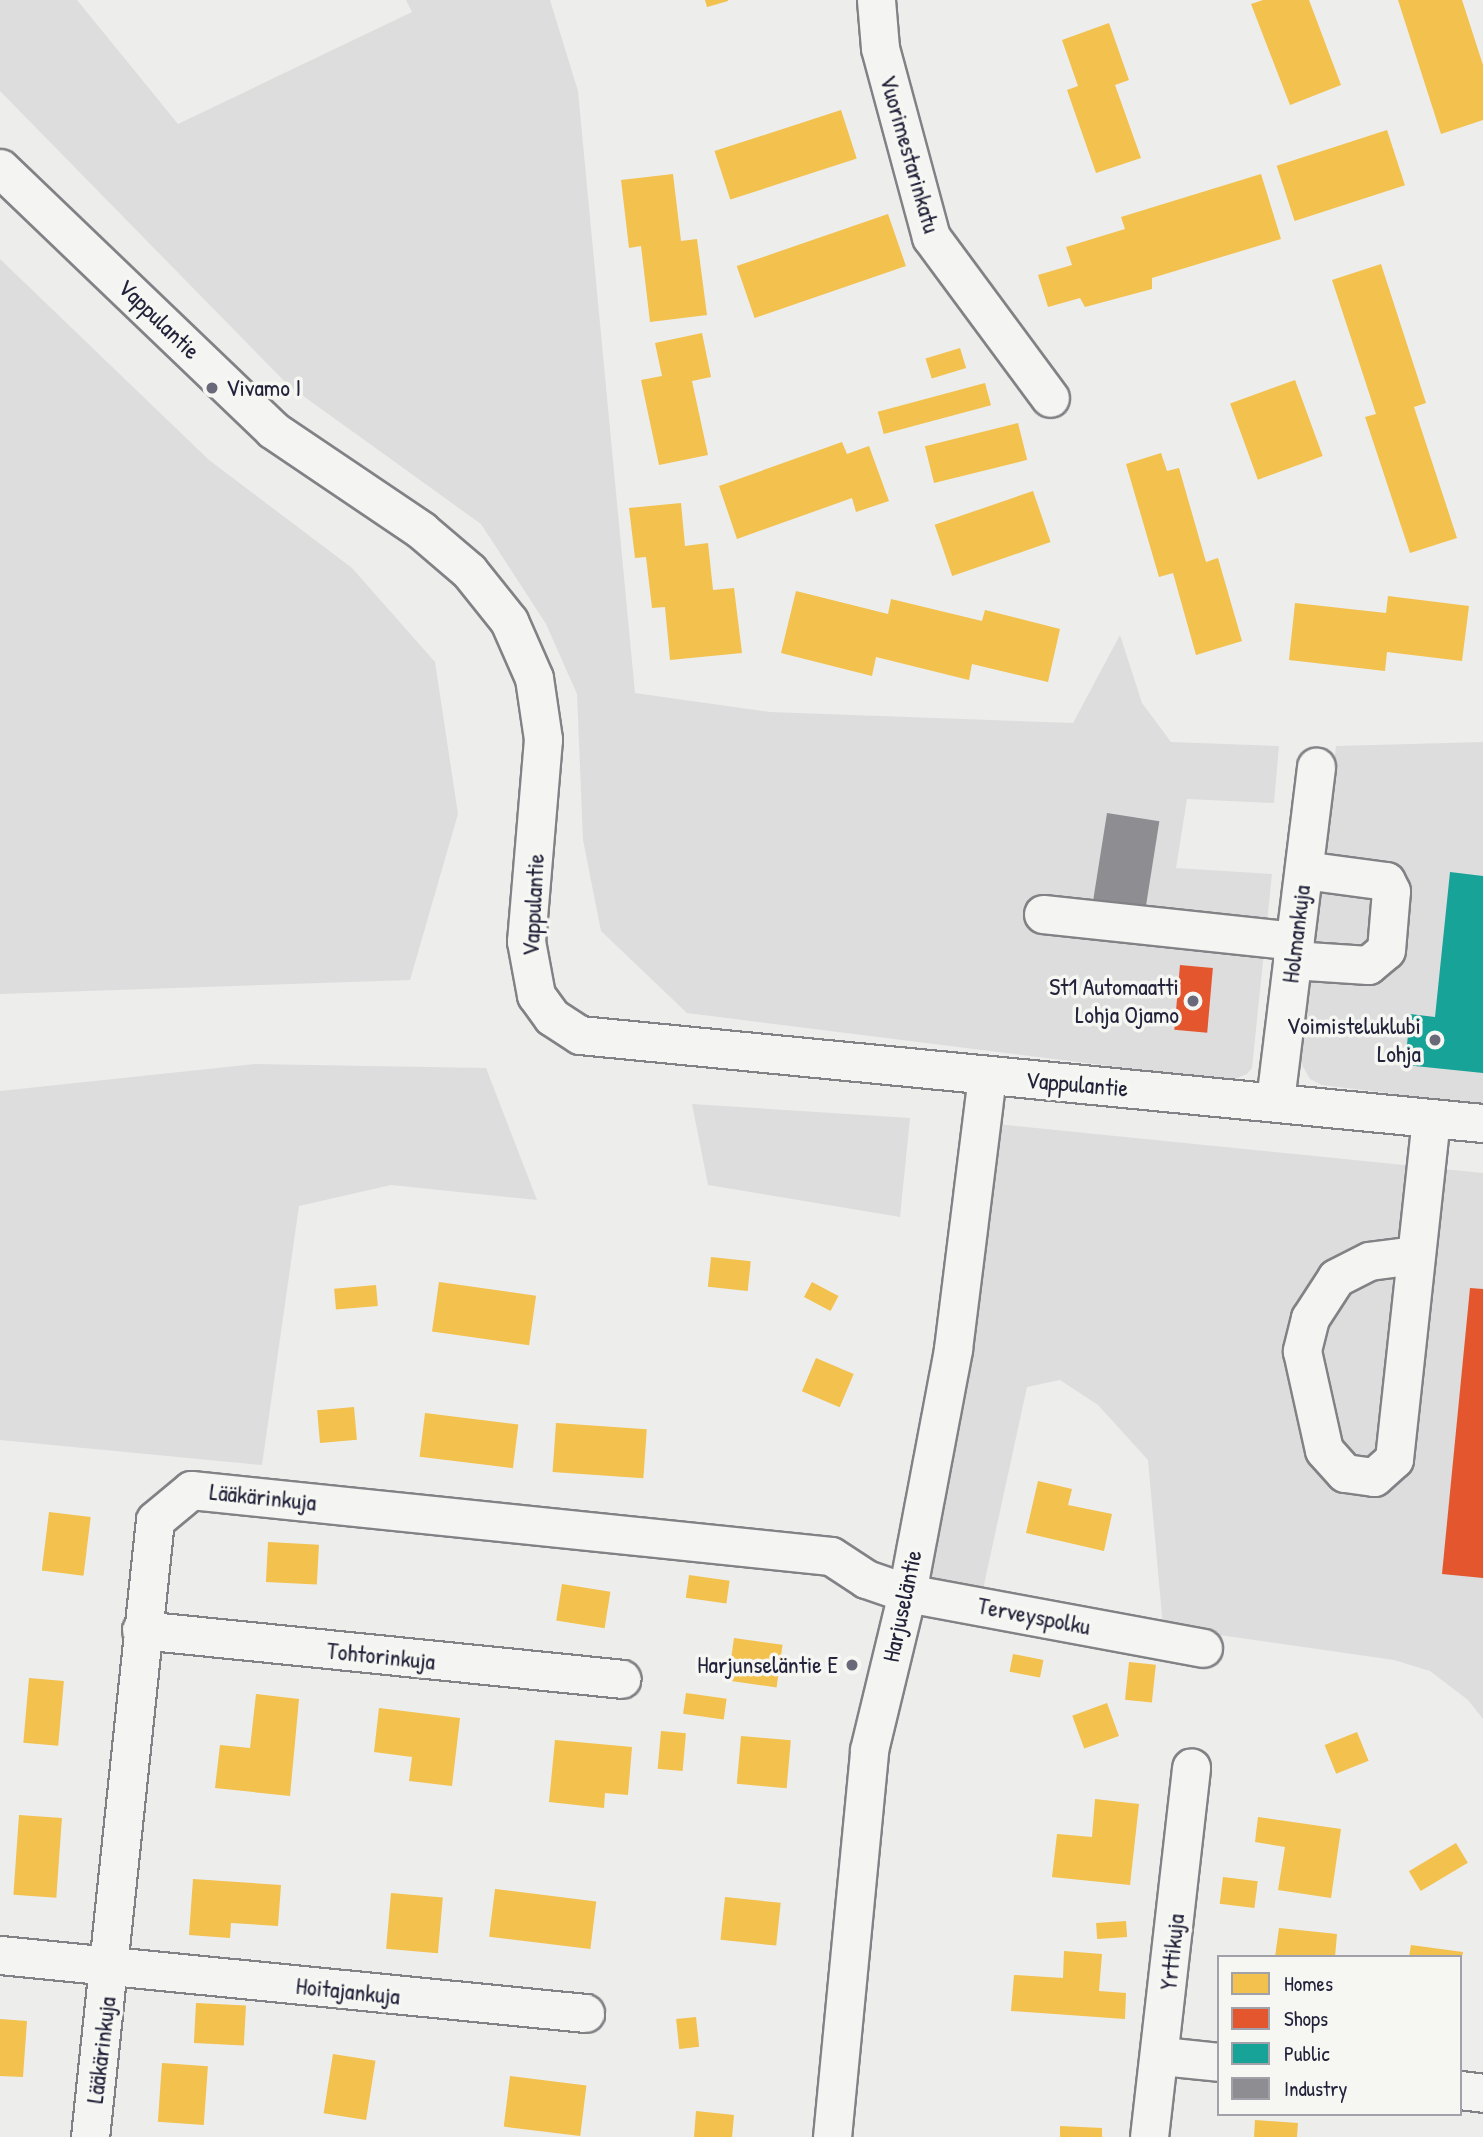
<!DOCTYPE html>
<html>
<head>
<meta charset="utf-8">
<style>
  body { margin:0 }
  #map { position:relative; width:1483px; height:2137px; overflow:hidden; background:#ededec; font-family:"Patrick Hand",sans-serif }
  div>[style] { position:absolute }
  .built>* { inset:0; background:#ddd }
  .homes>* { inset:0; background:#f2c14e; transform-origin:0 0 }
  .shops>* { inset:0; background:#e4572e; transform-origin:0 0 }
  .public>* { inset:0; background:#17a398 }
  .industry>* { inset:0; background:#8d8d92; transform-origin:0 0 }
  .roads { filter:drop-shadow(2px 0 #828286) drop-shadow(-2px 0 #828286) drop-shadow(0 2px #828286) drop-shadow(0 -2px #828286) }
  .minor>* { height:37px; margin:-18.5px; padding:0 18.5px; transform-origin:18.5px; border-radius:18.5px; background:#f4f4f2 }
  .dots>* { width:19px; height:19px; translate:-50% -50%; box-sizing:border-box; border:4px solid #f6f6f2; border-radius:50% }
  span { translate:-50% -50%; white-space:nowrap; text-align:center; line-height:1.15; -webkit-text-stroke:7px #f6f6f2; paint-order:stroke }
  .street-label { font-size:24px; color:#22223b }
  .poi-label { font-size:24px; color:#22223b }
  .left { translate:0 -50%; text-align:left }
  .right { translate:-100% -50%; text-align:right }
  .legend { position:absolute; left:1217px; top:1955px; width:245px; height:161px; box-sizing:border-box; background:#f6f6f2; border:2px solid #a1a1a9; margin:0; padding:9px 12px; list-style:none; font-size:21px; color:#22223b }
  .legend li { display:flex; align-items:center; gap:14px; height:35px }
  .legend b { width:35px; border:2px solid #a1a1a9 }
</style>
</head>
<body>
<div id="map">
  <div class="built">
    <div style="clip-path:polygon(0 0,77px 0,178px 124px,412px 12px,406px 0,550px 0,578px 91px,635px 693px,770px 712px,1073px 723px,1120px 635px,1142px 703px,1171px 742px,1279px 746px,1274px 803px,1187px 799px,1176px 868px,1272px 874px,1252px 1068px,1247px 1074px,1230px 1081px,687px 1013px,601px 931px,583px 840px,577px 694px,546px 624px,481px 524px,288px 385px,0 91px)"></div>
    <div style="clip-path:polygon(0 259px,209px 460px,352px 568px,435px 662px,458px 814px,410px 980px,0 994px)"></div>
    <div style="clip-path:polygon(1483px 742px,1483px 1105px,1322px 1085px,1310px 1079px,1298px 1058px,1336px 746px)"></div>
    <div style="clip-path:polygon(255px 1064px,486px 1068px,537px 1200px,391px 1185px,299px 1206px,262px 1465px,0 1440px,0 1091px)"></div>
    <div style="clip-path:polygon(692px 1104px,910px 1118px,900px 1217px,708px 1185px)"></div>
    <div style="clip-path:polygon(996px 1124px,1483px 1173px,1483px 1719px,1468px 1700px,1430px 1671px,1394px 1660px,1163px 1627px,1148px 1460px,1098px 1405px,1060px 1380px,1027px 1387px,982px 1594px,921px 1577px)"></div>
  </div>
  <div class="homes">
    <div style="clip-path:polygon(705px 0,728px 0,728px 1px,707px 7px)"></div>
    <div style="clip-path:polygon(1263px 0,1309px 0,1341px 85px,1290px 105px,1251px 4px)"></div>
    <div style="clip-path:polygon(1398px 0,1462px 0,1483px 65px,1483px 120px,1441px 134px)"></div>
    <div style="clip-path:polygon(1109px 23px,1129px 80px,1115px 85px,1141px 158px,1096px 173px,1067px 90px,1078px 86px,1062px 40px)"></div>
    <div style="left:841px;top:110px;width:51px;height:133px;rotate:72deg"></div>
    <div style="left:1387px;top:130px;width:58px;height:116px;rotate:72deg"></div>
    <div style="clip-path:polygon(673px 174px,681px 241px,697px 239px,707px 315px,650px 322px,641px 246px,629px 248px,621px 180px)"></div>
    <div style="clip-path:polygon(1261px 174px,1281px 239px,1152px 278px,1152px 289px,1085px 307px,1080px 298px,1048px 307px,1038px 275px,1072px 265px,1066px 247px,1125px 229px,1121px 217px)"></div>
    <div style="left:888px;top:214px;width:55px;height:160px;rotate:71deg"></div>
    <div style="clip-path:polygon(1381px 264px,1426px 403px,1414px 407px,1457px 538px,1410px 553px,1365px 417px,1376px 414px,1332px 280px)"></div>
    <div style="clip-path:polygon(702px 333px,711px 377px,692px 381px,708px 455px,659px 465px,641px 380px,662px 376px,655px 343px)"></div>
    <div style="left:960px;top:348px;width:21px;height:36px;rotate:73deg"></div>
    <div style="left:1295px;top:380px;width:81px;height:69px;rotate:70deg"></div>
    <div style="left:985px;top:383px;width:23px;height:111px;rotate:75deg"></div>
    <div style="left:1018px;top:423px;width:38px;height:96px;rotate:76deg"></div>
    <div style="clip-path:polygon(842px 442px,847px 454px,869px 446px,889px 501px,856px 512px,852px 498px,737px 539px,719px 486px)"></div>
    <div style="clip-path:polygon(1161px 453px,1167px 471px,1179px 468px,1206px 562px,1218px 558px,1242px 641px,1196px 655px,1173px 573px,1159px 577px,1126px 464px)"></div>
    <div style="left:1033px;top:491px;width:54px;height:104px;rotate:71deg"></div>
    <div style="clip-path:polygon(681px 503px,685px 546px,708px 543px,713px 590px,734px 588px,742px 653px,670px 660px,665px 607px,652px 608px,646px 557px,635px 558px,629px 508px)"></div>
    <div style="clip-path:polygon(796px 591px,888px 614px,891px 599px,982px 621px,985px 610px,1060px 629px,1048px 682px,972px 664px,969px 680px,876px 657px,872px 676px,781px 653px)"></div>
    <div style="clip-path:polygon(1388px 596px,1469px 606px,1462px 661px,1387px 652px,1385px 671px,1289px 660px,1295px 603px,1386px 613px)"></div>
    <div style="left:711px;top:1257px;width:40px;height:30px;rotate:6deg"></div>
    <div style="left:439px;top:1282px;width:98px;height:50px;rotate:8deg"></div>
    <div style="left:812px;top:1282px;width:30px;height:17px;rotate:28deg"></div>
    <div style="left:376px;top:1285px;width:21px;height:42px;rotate:85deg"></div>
    <div style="left:816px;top:1358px;width:41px;height:36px;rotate:23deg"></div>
    <div style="left:354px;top:1407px;width:33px;height:37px;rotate:85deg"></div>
    <div style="left:425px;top:1413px;width:94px;height:44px;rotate:7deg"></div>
    <div style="left:556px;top:1423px;width:91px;height:49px;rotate:4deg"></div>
    <div style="clip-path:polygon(1038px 1481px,1072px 1489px,1068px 1505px,1112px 1514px,1104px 1551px,1026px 1533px)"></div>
    <div style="left:49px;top:1512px;width:42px;height:59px;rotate:7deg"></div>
    <div style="left:268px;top:1542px;width:51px;height:40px;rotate:3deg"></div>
    <div style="left:689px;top:1575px;width:41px;height:23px;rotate:8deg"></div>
    <div style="left:562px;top:1584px;width:49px;height:37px;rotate:9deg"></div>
    <div style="left:734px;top:1638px;width:49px;height:43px;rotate:8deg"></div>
    <div style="left:1013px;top:1654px;width:31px;height:18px;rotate:11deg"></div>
    <div style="left:1129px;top:1662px;width:27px;height:38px;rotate:6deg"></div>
    <div style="left:29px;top:1678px;width:35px;height:65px;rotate:5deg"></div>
    <div style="left:686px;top:1693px;width:41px;height:21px;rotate:8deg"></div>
    <div style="clip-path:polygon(256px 1694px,299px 1699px,290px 1796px,215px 1788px,220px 1745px,250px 1748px)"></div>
    <div style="left:1107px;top:1703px;width:35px;height:37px;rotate:70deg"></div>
    <div style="clip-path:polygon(379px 1708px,460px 1718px,452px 1786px,409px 1781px,412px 1757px,374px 1752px)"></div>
    <div style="left:661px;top:1731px;width:25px;height:38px;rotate:5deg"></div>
    <div style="left:1357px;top:1732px;width:31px;height:35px;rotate:68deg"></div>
    <div style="left:741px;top:1736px;width:50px;height:48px;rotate:5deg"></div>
    <div style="clip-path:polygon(555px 1740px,632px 1747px,628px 1795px,605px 1793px,604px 1808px,549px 1802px)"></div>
    <div style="clip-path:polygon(1095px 1799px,1139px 1804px,1130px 1885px,1052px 1877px,1057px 1834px,1092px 1837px)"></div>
    <div style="left:19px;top:1815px;width:43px;height:80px;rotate:4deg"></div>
    <div style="clip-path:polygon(1258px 1817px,1341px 1829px,1331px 1898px,1278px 1890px,1285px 1847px,1255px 1842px)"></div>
    <div style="left:1456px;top:1843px;width:23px;height:55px;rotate:59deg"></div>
    <div style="left:1223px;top:1877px;width:35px;height:27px;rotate:7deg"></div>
    <div style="clip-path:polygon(193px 1879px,281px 1885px,278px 1926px,231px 1923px,230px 1938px,189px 1935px)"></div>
    <div style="left:495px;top:1889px;width:102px;height:48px;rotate:7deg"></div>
    <div style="left:391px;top:1893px;width:52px;height:56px;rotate:5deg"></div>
    <div style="left:725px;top:1897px;width:56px;height:43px;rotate:6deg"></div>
    <div style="left:1126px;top:1921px;width:16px;height:30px;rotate:86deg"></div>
    <div style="clip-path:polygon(1279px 1928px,1337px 1934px,1335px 1957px,1275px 1957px)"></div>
    <div style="clip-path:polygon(1411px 1945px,1463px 1952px,1462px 1957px,1409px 1957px)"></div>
    <div style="clip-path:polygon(1064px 1951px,1102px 1954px,1099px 1991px,1126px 1993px,1125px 2019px,1011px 2011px,1014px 1975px,1063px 1978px)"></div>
    <div style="left:196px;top:2003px;width:50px;height:40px;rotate:3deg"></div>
    <div style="left:696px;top:2017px;width:30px;height:20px;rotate:84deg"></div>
    <div style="clip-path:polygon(0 2019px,27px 2021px,23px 2077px,0 2076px)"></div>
    <div style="left:333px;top:2054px;width:43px;height:60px;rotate:9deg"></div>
    <div style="left:162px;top:2063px;width:46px;height:59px;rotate:4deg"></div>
    <div style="left:510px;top:2076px;width:77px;height:51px;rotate:7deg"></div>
    <div style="clip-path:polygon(696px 2111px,734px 2115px,732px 2137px,694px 2137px)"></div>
    <div style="clip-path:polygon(1255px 2120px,1298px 2123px,1297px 2137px,1254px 2137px)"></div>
    <div style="clip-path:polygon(1060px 2126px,1102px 2128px,1102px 2137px,1060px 2137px)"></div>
  </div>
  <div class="shops">
    <div style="left:1180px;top:965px;width:33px;height:65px;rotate:5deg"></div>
    <div style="clip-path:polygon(1470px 1288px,1483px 1289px,1483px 1578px,1442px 1574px)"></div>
  </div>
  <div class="public">
    <div style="clip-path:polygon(1450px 872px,1483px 876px,1483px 1073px,1405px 1065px,1410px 1014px,1435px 1017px)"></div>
  </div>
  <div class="industry">
    <div style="left:1107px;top:813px;width:53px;height:89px;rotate:9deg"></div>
  </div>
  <div class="roads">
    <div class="minor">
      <div style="left:876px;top:0;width:48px;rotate:85.2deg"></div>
      <div style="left:880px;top:48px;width:196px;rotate:74.9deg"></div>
      <div style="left:931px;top:237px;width:200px;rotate:53.5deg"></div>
      <div style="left:0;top:168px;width:378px;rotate:43.8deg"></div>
      <div style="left:273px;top:430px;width:179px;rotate:34deg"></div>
      <div style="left:421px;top:530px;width:63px;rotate:40.5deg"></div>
      <div style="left:469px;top:571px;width:64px;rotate:51.3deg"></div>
      <div style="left:509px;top:621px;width:62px;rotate:66.3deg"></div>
      <div style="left:534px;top:678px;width:62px;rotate:81.6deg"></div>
      <div style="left:543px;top:739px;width:203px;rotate:94.8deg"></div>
      <div style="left:526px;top:941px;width:55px;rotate:79.5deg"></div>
      <div style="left:536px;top:995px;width:27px;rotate:54deg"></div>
      <div style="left:552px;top:1017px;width:33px;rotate:33deg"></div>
      <div style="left:580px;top:1035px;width:907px;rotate:5.57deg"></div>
      <div style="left:1043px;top:914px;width:253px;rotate:6.1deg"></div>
      <div style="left:1292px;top:960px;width:76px;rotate:3.8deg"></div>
      <div style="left:1368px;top:965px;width:23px;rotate:-40deg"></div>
      <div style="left:1386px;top:950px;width:59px;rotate:-85.2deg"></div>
      <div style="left:1391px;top:891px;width:11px;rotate:-117deg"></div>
      <div style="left:1386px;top:881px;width:83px;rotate:-172.4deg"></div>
      <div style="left:1275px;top:1101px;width:337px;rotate:-83deg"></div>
      <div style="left:1415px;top:1255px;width:46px;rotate:172.6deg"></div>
      <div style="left:1369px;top:1261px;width:37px;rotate:153deg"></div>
      <div style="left:1336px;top:1278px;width:48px;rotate:123deg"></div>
      <div style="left:1310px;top:1318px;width:34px;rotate:104deg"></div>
      <div style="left:1302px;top:1351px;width:101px;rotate:77.5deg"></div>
      <div style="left:1324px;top:1450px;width:31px;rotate:48deg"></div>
      <div style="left:1345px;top:1473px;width:29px;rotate:8deg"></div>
      <div style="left:1374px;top:1477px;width:27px;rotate:-42deg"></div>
      <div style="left:1394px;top:1459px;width:343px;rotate:-83.8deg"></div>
      <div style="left:141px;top:1630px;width:483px;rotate:5.8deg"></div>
      <div style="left:0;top:1955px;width:588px;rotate:5.66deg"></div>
      <div style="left:1162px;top:2056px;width:57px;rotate:6deg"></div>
      <div style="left:1460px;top:2090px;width:23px;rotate:7deg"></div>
      <div style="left:90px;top:2137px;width:620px;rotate:-83.99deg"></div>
      <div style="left:155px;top:1520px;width:47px;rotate:-39.8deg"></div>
      <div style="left:191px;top:1490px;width:643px;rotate:5.89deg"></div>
      <div style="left:831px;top:1556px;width:42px;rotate:33.3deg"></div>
      <div style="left:866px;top:1579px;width:43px;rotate:18.9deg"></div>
      <div style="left:907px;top:1593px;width:301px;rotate:10.5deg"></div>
      <div style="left:832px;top:2137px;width:389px;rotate:-84.5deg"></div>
      <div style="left:869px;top:1750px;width:162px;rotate:-76.4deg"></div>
      <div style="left:907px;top:1593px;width:248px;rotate:-79.3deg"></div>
      <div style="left:953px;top:1349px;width:275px;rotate:-82.9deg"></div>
      <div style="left:1149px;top:2137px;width:372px;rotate:-83.5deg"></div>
    </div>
  </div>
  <div class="dots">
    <div style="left:212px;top:388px;background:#696979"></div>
    <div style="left:1193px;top:1001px;background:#696979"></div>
    <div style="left:1435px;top:1040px;background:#696979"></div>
    <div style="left:852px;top:1665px;background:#696979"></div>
  </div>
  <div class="street-label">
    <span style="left:910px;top:154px;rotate:74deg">Vuorimestarinkatu</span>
    <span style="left:159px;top:319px;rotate:44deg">Vappulantie</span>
    <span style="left:533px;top:905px;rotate:-87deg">Vappulantie</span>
    <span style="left:1296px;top:934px;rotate:-83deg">Holmankuja</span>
    <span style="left:1077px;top:1084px;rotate:5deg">Vappulantie</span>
    <span style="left:263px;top:1497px;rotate:6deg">Lääkärinkuja</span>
    <span style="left:902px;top:1606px;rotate:-78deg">Harjuseläntie</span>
    <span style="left:1034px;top:1616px;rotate:11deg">Terveyspolku</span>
    <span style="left:381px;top:1656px;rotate:6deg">Tohtorinkuja</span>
    <span style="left:1172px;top:1952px;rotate:-84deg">Yrttikuja</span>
    <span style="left:348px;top:1991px;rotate:6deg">Hoitajankuja</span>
    <span style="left:101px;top:2050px;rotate:-83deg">Lääkärinkuja</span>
  </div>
  <div class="poi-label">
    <span class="left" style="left:226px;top:388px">Vivamo I</span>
    <span class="right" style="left:1179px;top:1001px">St1 Automaatti<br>Lohja Ojamo</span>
    <span class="right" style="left:1421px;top:1040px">Voimisteluklubi<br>Lohja</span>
    <span class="right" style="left:838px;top:1665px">Harjunseläntie E</span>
  </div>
  <ul class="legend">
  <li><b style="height:19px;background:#f2c14e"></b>Homes</li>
  <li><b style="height:19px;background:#e4572e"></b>Shops</li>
  <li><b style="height:19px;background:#17a398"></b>Public</li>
  <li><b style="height:19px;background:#8d8d92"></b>Industry</li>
  </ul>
</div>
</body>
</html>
